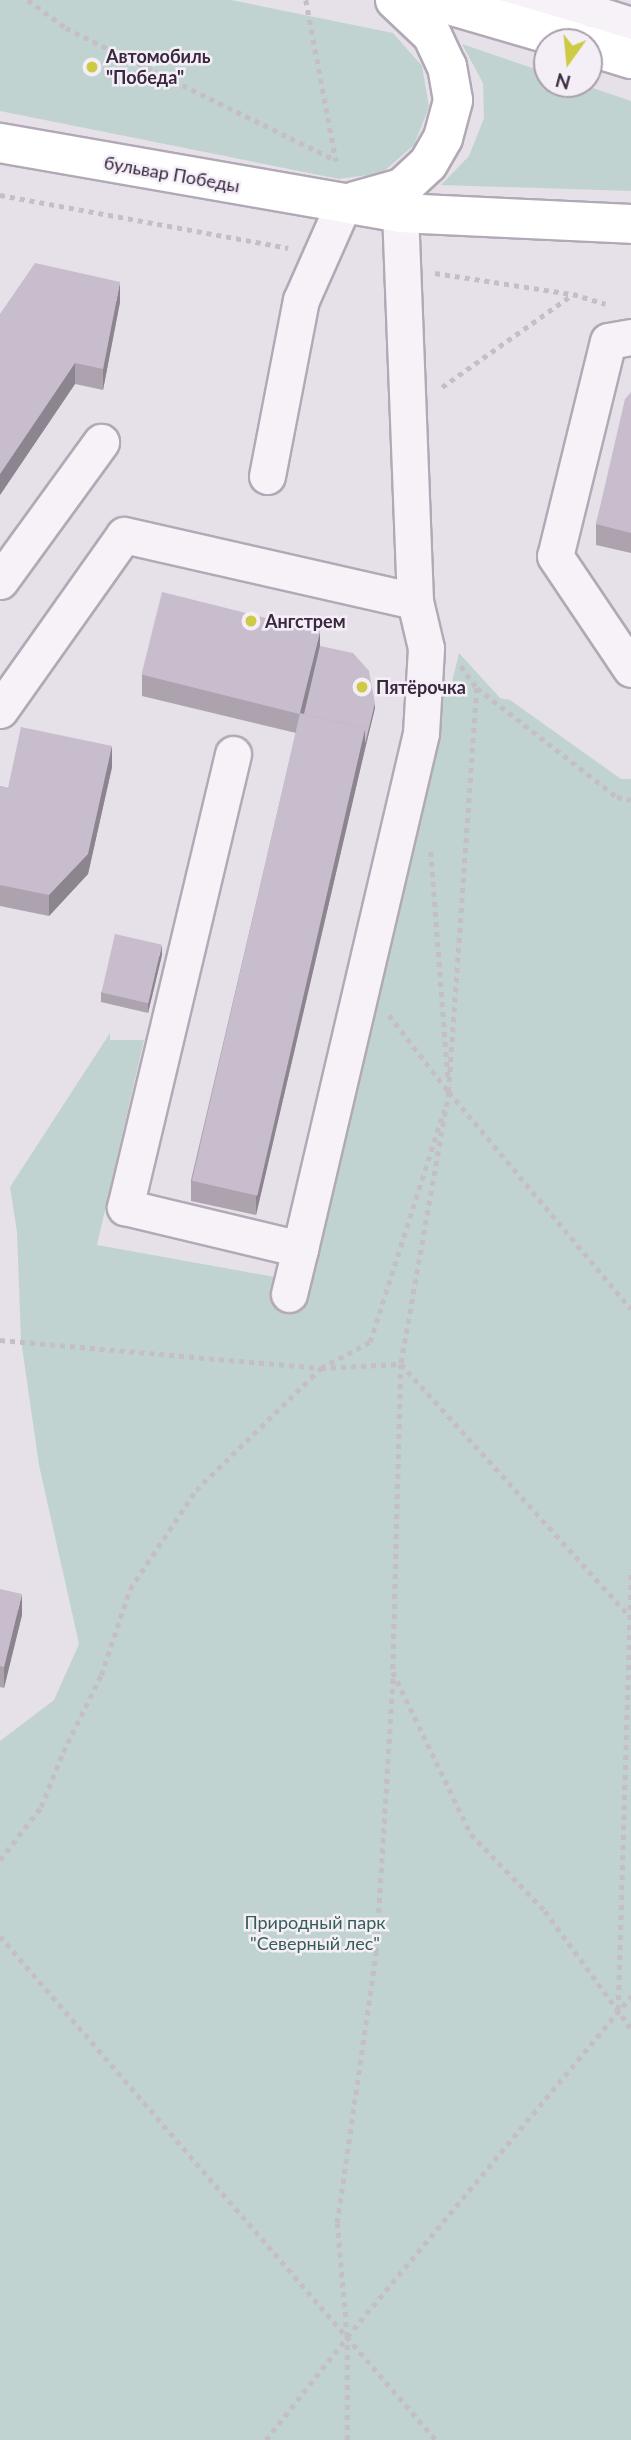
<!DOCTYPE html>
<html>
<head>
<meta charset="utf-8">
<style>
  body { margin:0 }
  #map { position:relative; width:631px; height:2440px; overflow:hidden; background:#e6e0e9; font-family:Lato,sans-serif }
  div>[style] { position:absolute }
  .green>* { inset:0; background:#c1d3d0 }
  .path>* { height:4.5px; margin-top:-2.25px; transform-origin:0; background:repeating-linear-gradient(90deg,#c5bdc7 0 5px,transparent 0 10px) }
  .roads { filter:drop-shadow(2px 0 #b2a9b6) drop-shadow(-2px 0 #b2a9b6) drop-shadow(0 2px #b2a9b6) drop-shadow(0 -2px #b2a9b6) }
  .minor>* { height:35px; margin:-17.5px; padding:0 17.5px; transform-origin:17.5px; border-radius:17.5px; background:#f6f2f7 }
  .major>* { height:38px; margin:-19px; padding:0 19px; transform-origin:19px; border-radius:19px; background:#fff }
  .wall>* { inset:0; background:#aca3af }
  .shaded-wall>* { inset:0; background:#8c848f }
  .building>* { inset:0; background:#c8bdcc; transform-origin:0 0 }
  .dots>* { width:19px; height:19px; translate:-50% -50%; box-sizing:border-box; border:4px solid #f4eff6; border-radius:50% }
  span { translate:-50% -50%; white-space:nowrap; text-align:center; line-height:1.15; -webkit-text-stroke:5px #f4eff6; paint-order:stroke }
  .poi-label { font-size:18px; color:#3a2840; font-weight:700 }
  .left { translate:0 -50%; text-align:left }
  .street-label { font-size:18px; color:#3a2840 }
  .park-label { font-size:18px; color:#365c59 }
  .north { position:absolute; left:533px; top:28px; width:70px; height:70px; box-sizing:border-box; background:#f4eff6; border:2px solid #aa9fad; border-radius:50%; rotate:195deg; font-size:19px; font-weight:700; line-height:28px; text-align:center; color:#3a2840 }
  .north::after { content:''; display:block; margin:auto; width:24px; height:32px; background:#cdca45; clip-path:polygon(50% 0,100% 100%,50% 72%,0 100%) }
</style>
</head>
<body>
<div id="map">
  <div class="green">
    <div style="clip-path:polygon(0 0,231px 0,393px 33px,422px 66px,429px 107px,414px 145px,382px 173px,339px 179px,0 111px)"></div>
    <div style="clip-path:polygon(462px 44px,547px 73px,547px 84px,581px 84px,631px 101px,631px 191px,441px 185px,469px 156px,484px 118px,483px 83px)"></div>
    <div style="clip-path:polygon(459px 653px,500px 698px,510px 700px,621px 779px,631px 779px,631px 2440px,0 2440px,0 1741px,54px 1700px,79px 1644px,39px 1465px,21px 1340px,17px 1232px,10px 1187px,110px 1033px,110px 1040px,144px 1040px,97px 1245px,308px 1283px,445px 685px,451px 686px)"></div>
  </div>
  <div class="path">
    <div style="left:28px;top:0;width:47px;rotate:36.4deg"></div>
    <div style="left:66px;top:28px;width:300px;rotate:26.1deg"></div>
    <div style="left:306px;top:0;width:164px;rotate:79.4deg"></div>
    <div style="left:0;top:195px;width:293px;rotate:10.4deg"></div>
    <div style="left:435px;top:273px;width:140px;rotate:8.7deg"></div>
    <div style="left:573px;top:294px;width:34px;rotate:17deg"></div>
    <div style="left:442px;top:387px;width:159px;rotate:-35.3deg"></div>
    <div style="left:461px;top:666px;width:27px;rotate:54deg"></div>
    <div style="left:477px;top:688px;width:177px;rotate:37.9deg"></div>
    <div style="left:617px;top:797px;width:14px;rotate:12deg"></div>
    <div style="left:477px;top:688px;width:405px;rotate:94deg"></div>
    <div style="left:449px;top:1092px;width:276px;rotate:100deg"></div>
    <div style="left:401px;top:1364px;width:308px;rotate:91.5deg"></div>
    <div style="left:393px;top:1672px;width:180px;rotate:64.3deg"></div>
    <div style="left:471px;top:1834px;width:107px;rotate:46.1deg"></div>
    <div style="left:545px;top:1911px;width:145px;rotate:53.7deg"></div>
    <div style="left:431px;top:852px;width:226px;rotate:85.7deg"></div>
    <div style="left:389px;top:1015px;width:98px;rotate:52.1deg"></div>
    <div style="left:449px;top:1092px;width:283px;rotate:50deg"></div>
    <div style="left:0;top:1340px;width:322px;rotate:5deg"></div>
    <div style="left:321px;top:1368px;width:80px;rotate:-2.9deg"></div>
    <div style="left:401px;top:1364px;width:343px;rotate:47.8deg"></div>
    <div style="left:0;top:1860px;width:67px;rotate:-52.3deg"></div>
    <div style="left:41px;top:1807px;width:59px;rotate:-68.2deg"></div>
    <div style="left:63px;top:1752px;width:86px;rotate:-63.7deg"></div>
    <div style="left:101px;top:1675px;width:91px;rotate:-71.4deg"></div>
    <div style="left:130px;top:1589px;width:119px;rotate:-56.3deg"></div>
    <div style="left:196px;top:1490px;width:175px;rotate:-44.3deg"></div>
    <div style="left:321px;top:1368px;width:55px;rotate:-28deg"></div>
    <div style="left:370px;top:1342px;width:244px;rotate:-72.3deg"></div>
    <div style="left:0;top:1936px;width:666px;rotate:49.14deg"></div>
    <div style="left:618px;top:2010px;width:441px;rotate:-88.3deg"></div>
    <div style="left:266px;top:2440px;width:131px;rotate:-51.8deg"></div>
    <div style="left:347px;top:2337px;width:444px;rotate:-50.2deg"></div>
    <div style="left:347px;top:2440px;width:103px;rotate:-90deg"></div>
    <div style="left:347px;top:2337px;width:114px;rotate:-95deg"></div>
    <div style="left:337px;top:2223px;width:273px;rotate:-81.8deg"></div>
    <div style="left:376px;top:1953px;width:281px;rotate:-86.5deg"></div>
  </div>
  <div class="roads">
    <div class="minor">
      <div style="left:492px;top:16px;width:70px;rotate:-10.7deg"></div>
      <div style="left:561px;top:3px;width:73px;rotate:17.4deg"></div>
      <div style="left:631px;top:337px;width:23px;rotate:170deg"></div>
      <div style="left:608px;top:341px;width:221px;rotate:103.8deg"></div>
      <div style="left:555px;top:556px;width:136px;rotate:56.1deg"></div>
      <div style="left:267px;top:476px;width:179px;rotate:-79.1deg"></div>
      <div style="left:301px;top:300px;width:104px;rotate:-66.1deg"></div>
      <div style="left:0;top:581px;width:172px;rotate:-54deg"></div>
      <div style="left:0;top:710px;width:214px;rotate:-54.7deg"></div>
      <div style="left:124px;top:535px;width:298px;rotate:12.8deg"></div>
      <div style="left:233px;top:754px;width:466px;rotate:103.4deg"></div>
      <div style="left:125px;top:1207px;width:180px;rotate:13.5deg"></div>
      <div style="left:300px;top:1249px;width:530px;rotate:-76.8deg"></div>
      <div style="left:421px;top:733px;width:85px;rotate:-86.6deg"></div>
      <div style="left:426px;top:648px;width:48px;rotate:-103.2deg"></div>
      <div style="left:415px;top:601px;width:388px;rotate:-92.2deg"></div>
      <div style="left:289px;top:1294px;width:46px;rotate:-76.3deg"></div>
    </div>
    <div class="major">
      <div style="left:432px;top:0;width:150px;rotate:16.3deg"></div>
      <div style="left:589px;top:46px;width:44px;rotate:17.2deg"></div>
      <div style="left:0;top:143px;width:406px;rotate:9.9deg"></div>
      <div style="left:400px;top:213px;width:231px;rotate:2.7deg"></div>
      <div style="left:355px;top:201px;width:49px;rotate:-15.5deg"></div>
      <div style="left:402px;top:188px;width:35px;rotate:-43deg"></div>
      <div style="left:428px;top:164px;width:30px;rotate:-60deg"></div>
      <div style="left:443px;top:138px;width:39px;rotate:-75deg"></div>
      <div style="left:453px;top:100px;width:34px;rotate:-100deg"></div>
      <div style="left:447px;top:67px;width:35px;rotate:-115deg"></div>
      <div style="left:432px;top:35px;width:51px;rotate:-136.6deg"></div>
    </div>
  </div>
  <div class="wall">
    <div style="clip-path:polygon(120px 302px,103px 390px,75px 384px,0 495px,0 314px)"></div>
    <div style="clip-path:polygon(631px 392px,631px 553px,596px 545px,596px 524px)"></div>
    <div style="clip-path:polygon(320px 646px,375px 708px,365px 749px,256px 1215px,191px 1201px,191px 1180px,296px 733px,142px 696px,142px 675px)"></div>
    <div style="clip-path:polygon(112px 767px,88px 874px,49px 916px,0 906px,0 786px,8px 788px)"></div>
    <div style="clip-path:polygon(162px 955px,148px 1013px,101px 1002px,101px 992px)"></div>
    <div style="clip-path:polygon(0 1589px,22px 1615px,4px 1688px,0 1687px)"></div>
  </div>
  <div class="shaded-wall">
    <div style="clip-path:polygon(120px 282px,120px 302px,103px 390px,103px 369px)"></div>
    <div style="clip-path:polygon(75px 363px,75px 384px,0 495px,0 474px)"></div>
    <div style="clip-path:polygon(320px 630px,320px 651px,302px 729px,300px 713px)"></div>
    <div style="clip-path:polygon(375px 703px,375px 708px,365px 749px,256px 1215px,256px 1195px,365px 728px)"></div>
    <div style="clip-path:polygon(112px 746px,112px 767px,88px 874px,49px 916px,49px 895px)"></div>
    <div style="clip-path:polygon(162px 945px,162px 955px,148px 1013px,148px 1003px)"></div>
    <div style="clip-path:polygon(22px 1594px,22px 1615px,4px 1688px,4px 1667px)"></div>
  </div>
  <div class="building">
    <div style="clip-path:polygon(35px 263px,120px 282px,103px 369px,75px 363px,0 474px,0 314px)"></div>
    <div style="clip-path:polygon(631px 392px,631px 533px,596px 524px,625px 399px)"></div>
    <div style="left:162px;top:592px;width:163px;height:85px;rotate:14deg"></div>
    <div style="clip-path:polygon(320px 646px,353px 653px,369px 671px,375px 703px,365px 744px,365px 728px,304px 714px)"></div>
    <div style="left:300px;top:713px;width:67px;height:480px;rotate:13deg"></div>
    <div style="clip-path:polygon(21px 727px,112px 746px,88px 854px,49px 895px,0 885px,0 786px,8px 788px)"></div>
    <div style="left:115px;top:934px;width:48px;height:60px;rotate:13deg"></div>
    <div style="clip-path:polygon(0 1589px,22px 1594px,4px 1667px,0 1666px)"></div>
  </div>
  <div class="dots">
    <div style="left:92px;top:67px;background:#cdca45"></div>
    <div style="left:251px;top:621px;background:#cdca45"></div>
    <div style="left:362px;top:687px;background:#cdca45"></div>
  </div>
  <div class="poi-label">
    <span class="left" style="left:106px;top:67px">Автомобиль<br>"Победа"</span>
    <span class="left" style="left:265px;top:621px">Ангстрем</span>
    <span class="left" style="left:376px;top:687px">Пятёрочка</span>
  </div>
  <div class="street-label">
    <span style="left:172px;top:174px;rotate:10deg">бульвар Победы</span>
  </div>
  <div class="park-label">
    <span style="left:315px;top:1933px">Природный парк<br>"Северный лес"</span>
  </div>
  <div class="north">N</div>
</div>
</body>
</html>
